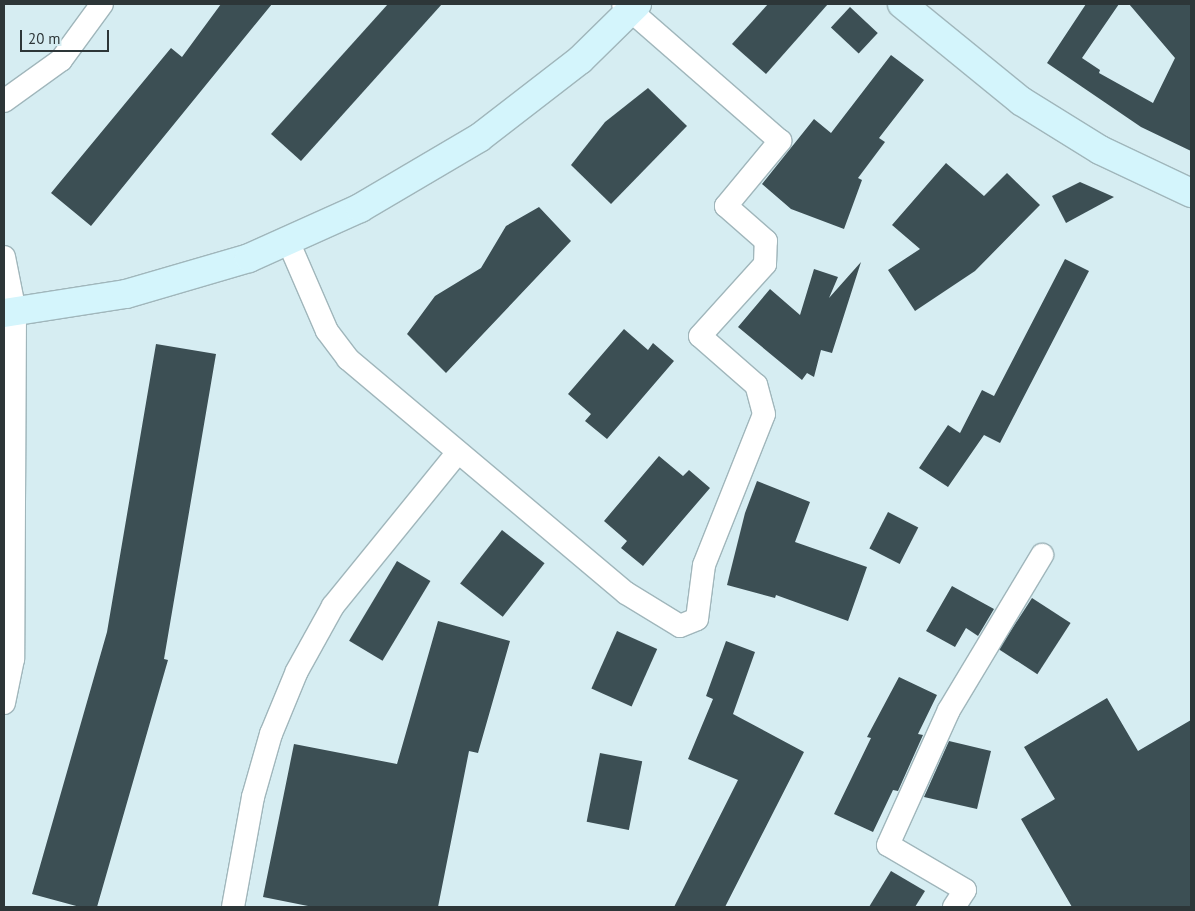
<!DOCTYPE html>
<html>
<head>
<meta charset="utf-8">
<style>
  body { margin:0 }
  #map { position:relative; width:1195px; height:911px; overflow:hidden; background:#d6edf2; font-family:"PT Sans",sans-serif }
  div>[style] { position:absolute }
  .building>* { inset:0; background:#3c4f54; transform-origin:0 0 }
  .roads { filter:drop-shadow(1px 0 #a0b6bb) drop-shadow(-1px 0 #a0b6bb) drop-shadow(0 1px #a0b6bb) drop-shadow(0 -1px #a0b6bb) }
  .street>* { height:22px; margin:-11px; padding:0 11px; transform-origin:11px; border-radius:11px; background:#fff }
  .secondary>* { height:28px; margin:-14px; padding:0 14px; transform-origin:14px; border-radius:14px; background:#d4f5fc }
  span { translate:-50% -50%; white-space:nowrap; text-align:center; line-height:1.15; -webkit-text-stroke:5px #d6edf2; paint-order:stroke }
  .frame { position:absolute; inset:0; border:5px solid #2d3638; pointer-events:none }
  .scale { position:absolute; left:20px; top:30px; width:89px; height:22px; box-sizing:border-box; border:2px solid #2d3638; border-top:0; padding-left:6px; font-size:15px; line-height:18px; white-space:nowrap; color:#2d3638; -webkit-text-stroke:4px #d6edf2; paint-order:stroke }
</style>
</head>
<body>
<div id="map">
  <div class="building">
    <div style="clip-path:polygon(221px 4px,272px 4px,91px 226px,51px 193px,171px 48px,182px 57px)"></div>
    <div style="clip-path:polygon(388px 4px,442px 4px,301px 161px,271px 134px)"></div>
    <div style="clip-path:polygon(768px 4px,828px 4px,766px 74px,732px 44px)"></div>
    <div style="clip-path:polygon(1086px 4px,1119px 4px,1082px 58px,1100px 70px,1099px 73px,1153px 103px,1175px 58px,1129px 4px,1191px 4px,1191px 151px,1141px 127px,1047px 63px)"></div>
    <div style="left:850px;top:7px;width:38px;height:28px;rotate:43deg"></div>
    <div style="clip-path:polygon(891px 55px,924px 80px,879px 138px,885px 142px,858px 178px,862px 180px,844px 229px,791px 209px,762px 184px,814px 119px,831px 133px)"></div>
    <div style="clip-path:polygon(648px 88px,687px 126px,611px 204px,571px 165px,605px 122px)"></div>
    <div style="clip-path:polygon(946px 163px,984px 196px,1007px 173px,1040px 205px,975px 271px,915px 311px,888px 270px,920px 249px,892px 225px)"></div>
    <div style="clip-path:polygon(1080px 182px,1114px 197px,1066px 223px,1052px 196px)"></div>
    <div style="clip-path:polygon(539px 207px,571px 241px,446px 373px,407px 334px,435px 296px,481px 268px,506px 226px)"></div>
    <div style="clip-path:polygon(1065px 259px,1089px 271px,1000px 443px,984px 435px,948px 487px,919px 468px,948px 425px,960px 433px,982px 390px,994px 396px)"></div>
    <div style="clip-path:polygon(861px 262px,832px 353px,821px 350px,814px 377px,807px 373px,802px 380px,738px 327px,770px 289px,800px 315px,814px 269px,838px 277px,829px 298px)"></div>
    <div style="clip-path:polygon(624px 329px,648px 350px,653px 343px,674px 361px,607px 439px,585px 421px,591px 414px,568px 394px)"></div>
    <div style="clip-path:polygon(156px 344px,216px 354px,164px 659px,168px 660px,97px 907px,80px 907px,32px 894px,107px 632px)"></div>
    <div style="clip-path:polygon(659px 456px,683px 476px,689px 470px,710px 488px,643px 566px,621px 548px,627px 541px,604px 521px)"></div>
    <div style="clip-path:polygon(757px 481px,810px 502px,795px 542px,867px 567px,848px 621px,776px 595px,775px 598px,727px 585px,745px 513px)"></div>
    <div style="left:888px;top:512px;width:34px;height:41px;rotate:27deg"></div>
    <div style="left:502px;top:530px;width:54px;height:68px;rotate:38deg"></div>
    <div style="left:397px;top:561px;width:39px;height:93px;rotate:31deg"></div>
    <div style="clip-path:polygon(952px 586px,994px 609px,978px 636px,966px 628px,955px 647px,926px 631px)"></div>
    <div style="left:1032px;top:598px;width:46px;height:61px;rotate:33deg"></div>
    <div style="clip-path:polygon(438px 621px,510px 641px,478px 753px,469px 751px,438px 907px,313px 907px,263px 897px,294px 744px,397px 764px)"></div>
    <div style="left:617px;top:631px;width:44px;height:63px;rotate:24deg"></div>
    <div style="clip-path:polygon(726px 641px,755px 652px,733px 714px,804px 752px,725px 907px,674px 907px,738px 780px,688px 759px,713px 699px,706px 696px)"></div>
    <div style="clip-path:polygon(899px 677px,937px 695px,918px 734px,923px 735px,898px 791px,893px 790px,873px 832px,834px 814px,871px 738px,867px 737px)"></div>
    <div style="clip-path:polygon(1107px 698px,1138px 751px,1191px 720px,1191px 907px,1072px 907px,1021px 819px,1055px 799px,1024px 747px)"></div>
    <div style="clip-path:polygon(949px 741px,991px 751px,977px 809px,924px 797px)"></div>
    <div style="left:600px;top:753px;width:43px;height:70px;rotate:11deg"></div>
    <div style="clip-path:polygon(891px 871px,925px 891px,915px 907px,869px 907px)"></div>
  </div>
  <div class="roads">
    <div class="street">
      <div style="left:4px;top:101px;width:70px;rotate:-35.7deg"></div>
      <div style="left:61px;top:60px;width:69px;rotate:-53.8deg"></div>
      <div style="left:288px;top:241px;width:98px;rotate:66.6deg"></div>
      <div style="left:327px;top:331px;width:35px;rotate:53deg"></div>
      <div style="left:348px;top:359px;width:363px;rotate:40.1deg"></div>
      <div style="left:626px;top:593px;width:63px;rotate:31.4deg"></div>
      <div style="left:680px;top:626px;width:18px;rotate:-22deg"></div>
      <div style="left:697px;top:619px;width:54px;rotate:-82.6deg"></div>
      <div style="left:704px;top:565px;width:162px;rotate:-68.3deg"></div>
      <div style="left:764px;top:414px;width:30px;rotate:-105deg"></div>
      <div style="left:756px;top:385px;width:74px;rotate:-138.8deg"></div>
      <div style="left:700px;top:336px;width:97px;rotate:-47.9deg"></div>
      <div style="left:765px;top:264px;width:23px;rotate:-88deg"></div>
      <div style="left:766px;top:241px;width:53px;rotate:-138.8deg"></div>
      <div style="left:726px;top:206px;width:85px;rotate:-50.3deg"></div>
      <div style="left:780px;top:141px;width:208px;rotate:-138.9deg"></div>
      <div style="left:4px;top:257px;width:56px;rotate:78.7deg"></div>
      <div style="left:15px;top:312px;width:347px;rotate:90.3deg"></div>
      <div style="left:13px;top:659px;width:45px;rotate:101.6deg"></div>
      <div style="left:233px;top:907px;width:112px;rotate:-79.7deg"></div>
      <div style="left:253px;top:797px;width:66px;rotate:-74.1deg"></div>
      <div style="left:271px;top:734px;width:68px;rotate:-67.6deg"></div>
      <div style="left:297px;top:671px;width:74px;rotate:-61deg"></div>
      <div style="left:333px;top:606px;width:198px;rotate:-50.9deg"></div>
      <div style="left:954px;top:907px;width:20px;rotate:-57deg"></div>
      <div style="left:965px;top:890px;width:89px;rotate:-149.7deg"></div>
      <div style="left:888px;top:845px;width:148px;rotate:-65.7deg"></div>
      <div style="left:949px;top:710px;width:181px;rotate:-59deg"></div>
    </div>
    <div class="secondary">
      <div style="left:902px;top:4px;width:154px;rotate:39.2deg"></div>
      <div style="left:1021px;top:101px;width:93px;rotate:31.8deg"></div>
      <div style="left:1100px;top:150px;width:101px;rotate:25.3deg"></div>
      <div style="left:4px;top:313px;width:123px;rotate:-8.9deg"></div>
      <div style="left:126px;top:294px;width:128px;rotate:-16.3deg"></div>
      <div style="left:249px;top:258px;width:122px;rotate:-24.2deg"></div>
      <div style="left:360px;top:208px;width:138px;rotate:-30.5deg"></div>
      <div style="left:479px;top:138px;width:128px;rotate:-37.7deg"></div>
      <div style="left:580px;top:60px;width:80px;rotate:-44.5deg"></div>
    </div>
  </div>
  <div class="frame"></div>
  <div class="scale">20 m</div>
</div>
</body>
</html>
